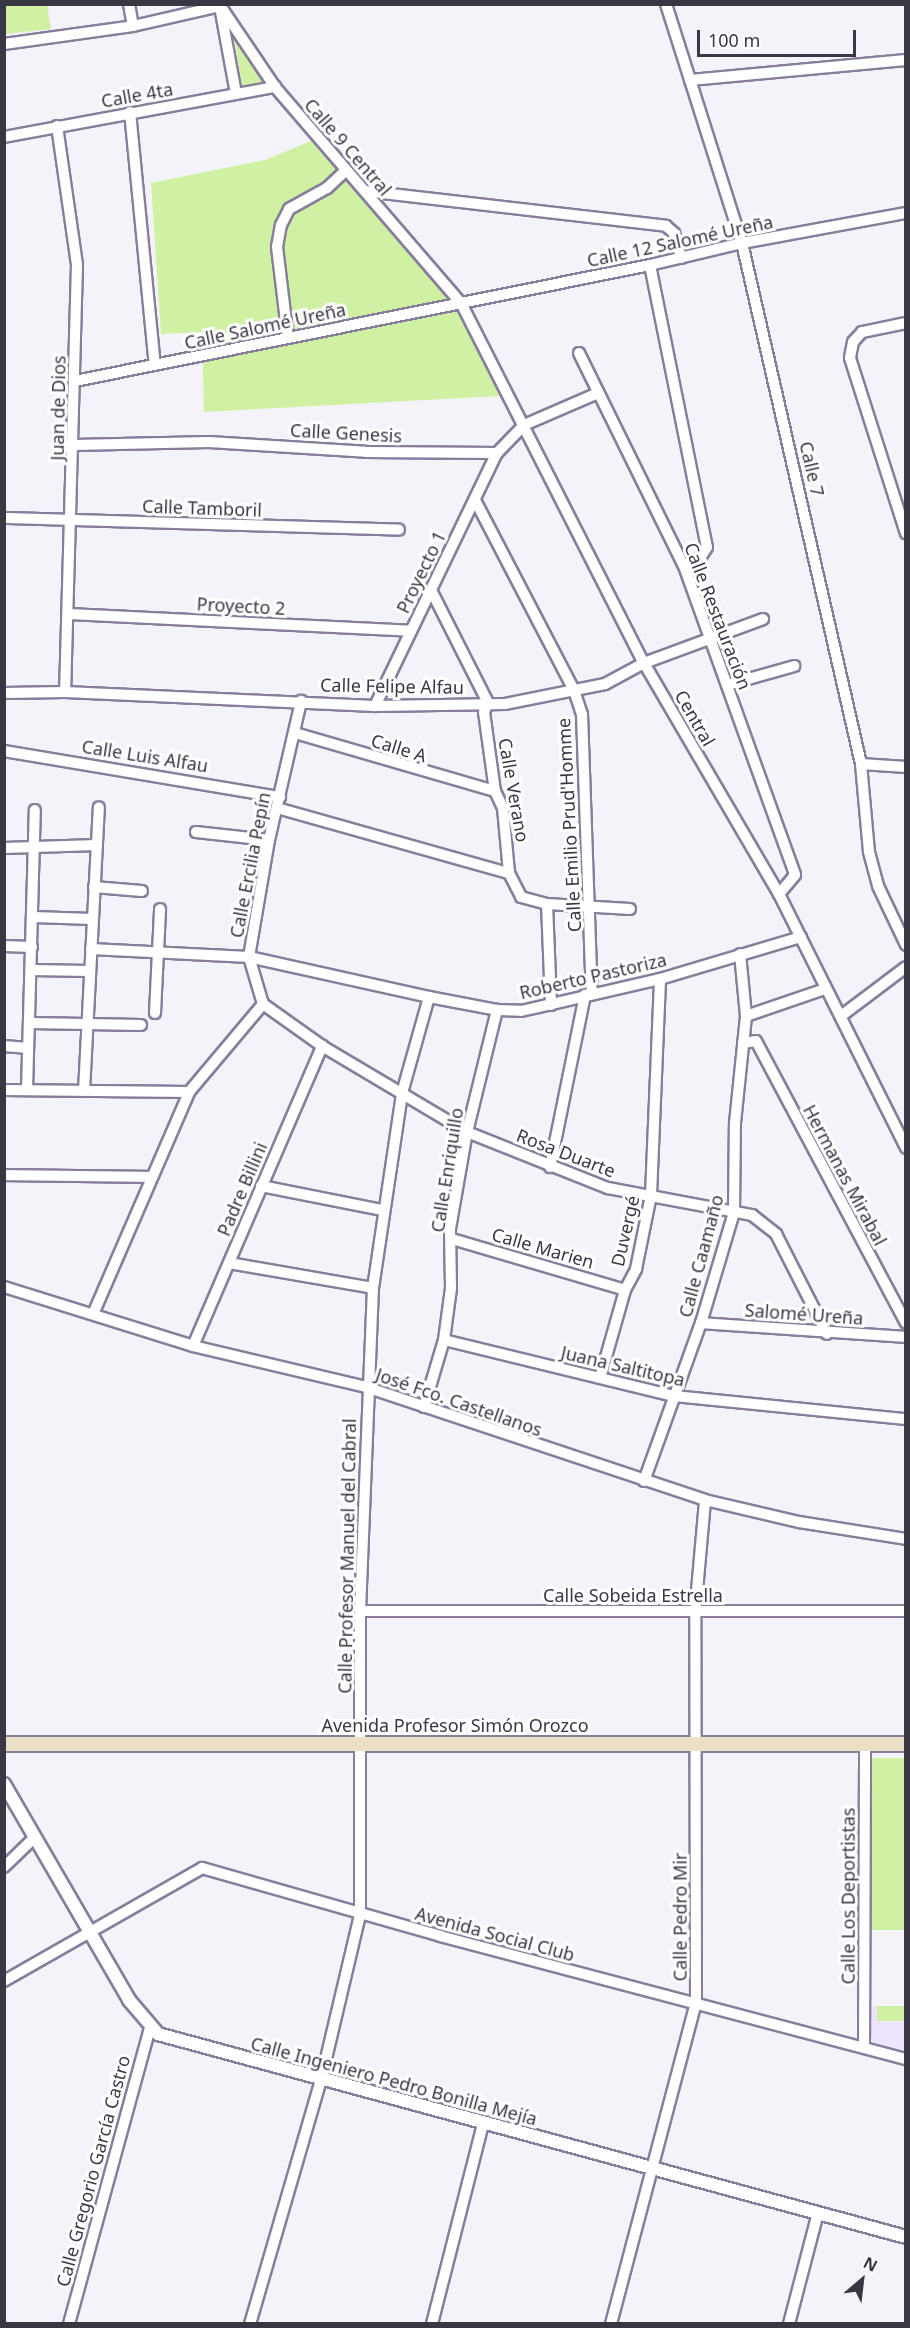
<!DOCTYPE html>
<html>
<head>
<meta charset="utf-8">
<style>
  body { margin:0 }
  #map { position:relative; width:910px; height:2328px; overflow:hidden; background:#f5f3fa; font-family:"Noto Sans",sans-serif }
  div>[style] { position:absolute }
  .built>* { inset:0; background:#ece5fd }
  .green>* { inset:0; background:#d0f1a3; transform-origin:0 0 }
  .roads { filter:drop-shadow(2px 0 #877e9c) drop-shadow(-2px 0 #877e9c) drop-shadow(0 2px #877e9c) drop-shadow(0 -2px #877e9c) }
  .minor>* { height:10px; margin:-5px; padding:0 5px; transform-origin:5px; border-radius:5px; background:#fff }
  .tertiary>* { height:12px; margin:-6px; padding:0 6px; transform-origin:6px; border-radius:6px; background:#fff }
  .secondary>* { height:14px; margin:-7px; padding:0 7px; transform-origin:7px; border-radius:7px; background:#ece0c4 }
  span { translate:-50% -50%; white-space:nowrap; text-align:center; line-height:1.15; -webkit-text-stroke:6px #fff; paint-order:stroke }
  .street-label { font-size:18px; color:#3a3643 }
  .frame { position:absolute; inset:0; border:6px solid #3a3643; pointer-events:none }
  .north { position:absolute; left:832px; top:2250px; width:60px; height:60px; -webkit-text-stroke:4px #fff; paint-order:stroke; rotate:28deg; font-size:16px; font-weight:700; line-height:24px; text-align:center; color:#3a3643 }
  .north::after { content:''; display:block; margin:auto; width:21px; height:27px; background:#3a3643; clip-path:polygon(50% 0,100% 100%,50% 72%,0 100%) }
  .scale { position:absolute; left:697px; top:30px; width:159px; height:27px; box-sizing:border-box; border:3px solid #3a3643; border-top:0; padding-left:8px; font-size:18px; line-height:21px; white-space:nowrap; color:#3a3643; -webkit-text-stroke:4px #fff; paint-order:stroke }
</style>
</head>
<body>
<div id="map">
  <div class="built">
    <div style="clip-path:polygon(871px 2006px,905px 2006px,905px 2050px,871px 2042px)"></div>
  </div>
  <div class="green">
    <div style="clip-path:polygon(4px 5px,47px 5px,51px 29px,5px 34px)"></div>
    <div style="clip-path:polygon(233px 32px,269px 84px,243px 90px)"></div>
    <div style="clip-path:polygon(311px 141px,459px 308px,501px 396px,204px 412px,202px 332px,161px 334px,151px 183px,265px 160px)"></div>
    <div style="left:872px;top:1758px;width:33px;height:172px"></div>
    <div style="left:877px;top:2006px;width:28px;height:15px"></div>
  </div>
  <div class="roads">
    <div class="minor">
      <div style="left:129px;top:4px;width:22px;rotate:80deg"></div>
      <div style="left:219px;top:4px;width:100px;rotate:56deg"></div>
      <div style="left:275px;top:87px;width:285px;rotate:49.3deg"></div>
      <div style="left:461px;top:303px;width:404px;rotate:63.1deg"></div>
      <div style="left:644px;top:663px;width:268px;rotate:59.7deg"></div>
      <div style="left:779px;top:894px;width:284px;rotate:63.4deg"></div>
      <div style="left:666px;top:4px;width:251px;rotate:72.4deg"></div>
      <div style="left:742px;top:243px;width:534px;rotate:77.13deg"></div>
      <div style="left:861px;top:764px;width:88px;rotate:84.8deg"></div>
      <div style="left:869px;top:852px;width:35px;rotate:75deg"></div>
      <div style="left:878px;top:886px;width:65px;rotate:64.6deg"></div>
      <div style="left:221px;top:12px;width:83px;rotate:79.6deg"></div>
      <div style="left:4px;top:44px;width:130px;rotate:-7.9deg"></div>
      <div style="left:133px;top:26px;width:89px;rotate:-12.9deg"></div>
      <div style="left:690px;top:80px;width:217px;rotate:-5.3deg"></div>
      <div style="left:130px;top:112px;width:254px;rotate:84.4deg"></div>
      <div style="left:57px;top:126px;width:140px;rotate:81.8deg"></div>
      <div style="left:77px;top:265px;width:427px;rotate:91.6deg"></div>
      <div style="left:4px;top:137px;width:276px;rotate:-10.5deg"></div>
      <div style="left:365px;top:191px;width:303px;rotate:6.6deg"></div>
      <div style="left:666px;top:226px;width:11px;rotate:41deg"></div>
      <div style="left:674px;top:233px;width:26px;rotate:74deg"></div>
      <div style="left:650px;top:265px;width:288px;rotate:78.6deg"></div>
      <div style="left:707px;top:547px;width:15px;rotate:122deg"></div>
      <div style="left:699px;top:560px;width:16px;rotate:158deg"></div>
      <div style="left:906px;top:323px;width:45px;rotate:168.4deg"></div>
      <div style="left:862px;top:332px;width:13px;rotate:132deg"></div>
      <div style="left:853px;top:342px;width:16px;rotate:101deg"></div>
      <div style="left:850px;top:358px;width:184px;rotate:72.3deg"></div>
      <div style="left:288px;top:338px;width:92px;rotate:-96.9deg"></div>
      <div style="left:277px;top:247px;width:22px;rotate:-80deg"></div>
      <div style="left:281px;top:225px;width:18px;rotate:-63deg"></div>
      <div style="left:289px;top:209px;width:43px;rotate:-28.9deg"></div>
      <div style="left:327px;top:188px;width:26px;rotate:-43deg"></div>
      <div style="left:579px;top:353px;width:237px;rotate:63.8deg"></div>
      <div style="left:684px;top:566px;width:328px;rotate:70.2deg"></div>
      <div style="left:795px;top:875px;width:25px;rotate:130deg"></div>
      <div style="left:75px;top:381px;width:587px;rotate:-11.41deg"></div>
      <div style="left:650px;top:265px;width:95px;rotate:-13.4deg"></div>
      <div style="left:742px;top:243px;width:167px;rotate:-10.4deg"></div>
      <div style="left:74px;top:445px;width:135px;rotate:-1.3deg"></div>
      <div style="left:209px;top:442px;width:157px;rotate:3.6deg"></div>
      <div style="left:366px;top:452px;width:131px;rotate:0.4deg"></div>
      <div style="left:497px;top:453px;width:39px;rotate:-46deg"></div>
      <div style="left:524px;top:425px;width:81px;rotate:-23.4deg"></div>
      <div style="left:475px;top:500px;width:214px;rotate:62.5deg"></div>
      <div style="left:574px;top:690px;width:25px;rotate:72deg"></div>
      <div style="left:582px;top:714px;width:280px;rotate:88deg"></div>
      <div style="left:4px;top:518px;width:395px;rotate:1.7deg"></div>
      <div style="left:431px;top:590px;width:127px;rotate:63.2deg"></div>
      <div style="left:488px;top:703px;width:10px;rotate:114deg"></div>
      <div style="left:484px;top:712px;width:80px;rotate:82.1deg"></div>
      <div style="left:495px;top:791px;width:19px;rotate:65deg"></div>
      <div style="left:503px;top:808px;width:65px;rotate:84.7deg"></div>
      <div style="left:509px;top:873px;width:27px;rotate:63deg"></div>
      <div style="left:521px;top:897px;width:27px;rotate:15deg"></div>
      <div style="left:547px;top:904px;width:83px;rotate:3.4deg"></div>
      <div style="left:69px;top:614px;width:342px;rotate:2.8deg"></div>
      <div style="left:727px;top:685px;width:70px;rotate:-15.8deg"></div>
      <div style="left:4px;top:693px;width:61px;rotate:-0.9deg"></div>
      <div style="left:65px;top:692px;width:310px;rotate:2.6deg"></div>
      <div style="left:375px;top:706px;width:130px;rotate:-0.9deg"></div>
      <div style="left:505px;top:704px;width:102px;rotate:-11.3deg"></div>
      <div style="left:605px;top:684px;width:44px;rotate:-28.3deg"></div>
      <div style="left:644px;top:663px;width:127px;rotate:-20.3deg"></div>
      <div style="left:375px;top:706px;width:281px;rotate:-64.3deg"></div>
      <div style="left:295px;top:733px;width:208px;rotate:16.2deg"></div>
      <div style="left:4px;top:751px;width:280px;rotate:9.5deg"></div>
      <div style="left:861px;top:764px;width:45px;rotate:3.8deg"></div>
      <div style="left:277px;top:808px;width:241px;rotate:15.7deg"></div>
      <div style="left:196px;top:832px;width:73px;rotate:6.3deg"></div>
      <div style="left:4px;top:848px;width:93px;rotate:-1.8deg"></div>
      <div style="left:94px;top:887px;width:48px;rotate:4.8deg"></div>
      <div style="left:547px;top:904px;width:101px;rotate:87.7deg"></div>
      <div style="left:34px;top:917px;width:58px;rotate:2deg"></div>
      <div style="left:4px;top:946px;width:28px;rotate:2deg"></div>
      <div style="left:91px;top:949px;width:158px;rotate:2.9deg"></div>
      <div style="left:249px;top:957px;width:184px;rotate:12.5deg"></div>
      <div style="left:429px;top:997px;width:69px;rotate:10.8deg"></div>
      <div style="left:497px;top:1010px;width:24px;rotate:2deg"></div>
      <div style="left:521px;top:1011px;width:143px;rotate:-13deg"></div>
      <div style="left:660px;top:979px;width:147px;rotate:-16.6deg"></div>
      <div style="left:32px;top:970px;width:57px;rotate:1deg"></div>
      <div style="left:263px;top:1004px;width:72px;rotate:35.4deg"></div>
      <div style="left:322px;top:1046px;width:169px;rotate:30.7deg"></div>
      <div style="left:467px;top:1132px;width:152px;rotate:21.7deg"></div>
      <div style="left:608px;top:1188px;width:147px;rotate:10.6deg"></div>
      <div style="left:752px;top:1215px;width:31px;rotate:38deg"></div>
      <div style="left:776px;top:1234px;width:112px;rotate:63deg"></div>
      <div style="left:155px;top:1013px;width:104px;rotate:-87.2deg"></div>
      <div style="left:746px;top:1016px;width:83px;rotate:-18.9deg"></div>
      <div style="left:841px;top:1016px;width:81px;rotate:-37deg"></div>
      <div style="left:31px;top:1023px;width:110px;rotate:1deg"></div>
      <div style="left:743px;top:1043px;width:13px;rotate:-9deg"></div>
      <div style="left:756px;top:1041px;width:319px;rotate:62deg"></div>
      <div style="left:4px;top:1046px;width:24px;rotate:5deg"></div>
      <div style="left:4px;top:1090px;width:185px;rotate:0.6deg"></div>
      <div style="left:27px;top:1090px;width:280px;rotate:-88.4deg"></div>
      <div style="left:84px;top:1091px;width:284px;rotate:-87deg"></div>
      <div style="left:550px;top:1167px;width:176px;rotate:-78.5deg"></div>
      <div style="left:4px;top:1175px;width:147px;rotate:0.8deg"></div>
      <div style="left:261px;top:1186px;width:123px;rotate:11.2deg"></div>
      <div style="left:452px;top:1239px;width:180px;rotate:16.4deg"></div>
      <div style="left:229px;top:1263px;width:146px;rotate:9.8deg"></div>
      <div style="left:4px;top:1287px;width:198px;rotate:17.3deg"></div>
      <div style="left:193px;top:1346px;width:178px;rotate:13.3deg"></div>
      <div style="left:366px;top:1387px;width:357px;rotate:18.4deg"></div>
      <div style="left:705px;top:1500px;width:97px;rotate:13.2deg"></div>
      <div style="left:799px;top:1522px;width:108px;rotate:9deg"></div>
      <div style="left:94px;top:1312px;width:240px;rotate:-66.6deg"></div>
      <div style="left:189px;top:1092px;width:115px;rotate:-49.9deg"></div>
      <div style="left:263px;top:1004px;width:49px;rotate:-106.6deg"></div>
      <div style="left:249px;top:957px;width:119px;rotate:-80.3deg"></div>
      <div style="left:269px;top:840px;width:143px;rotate:-77deg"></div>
      <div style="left:701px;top:1323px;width:205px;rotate:3.9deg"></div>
      <div style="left:444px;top:1340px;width:237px;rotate:13.7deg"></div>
      <div style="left:674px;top:1396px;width:233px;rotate:5.7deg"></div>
      <div style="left:193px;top:1346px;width:327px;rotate:-66.7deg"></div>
      <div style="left:600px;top:1378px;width:91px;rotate:-74.1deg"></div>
      <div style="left:625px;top:1290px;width:24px;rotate:-62deg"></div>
      <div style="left:636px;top:1269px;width:76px;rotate:-78.5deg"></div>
      <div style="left:651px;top:1195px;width:216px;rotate:-87.6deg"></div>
      <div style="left:424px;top:1407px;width:70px;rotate:-73.4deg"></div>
      <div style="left:444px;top:1340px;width:52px;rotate:-82.3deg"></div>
      <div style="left:451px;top:1288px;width:59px;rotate:-91deg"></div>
      <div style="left:450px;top:1229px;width:98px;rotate:-80.1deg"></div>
      <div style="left:467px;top:1132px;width:126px;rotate:-76.2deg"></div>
      <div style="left:644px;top:1481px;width:168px;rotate:-70.2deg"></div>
      <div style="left:701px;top:1323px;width:116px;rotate:-73.4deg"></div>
      <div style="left:734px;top:1212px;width:89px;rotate:-89.4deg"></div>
      <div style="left:735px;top:1123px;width:108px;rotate:-84.1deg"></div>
      <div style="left:746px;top:1016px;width:62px;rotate:-95.5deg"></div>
      <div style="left:360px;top:1611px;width:546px"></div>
      <div style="left:4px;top:1867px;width:43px;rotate:-44.1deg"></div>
      <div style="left:4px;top:1981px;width:228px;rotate:-29.7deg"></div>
      <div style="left:202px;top:1868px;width:248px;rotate:15.9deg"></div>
      <div style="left:440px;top:1936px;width:482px;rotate:14.8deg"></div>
      <div style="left:864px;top:2047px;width:303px;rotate:-89.8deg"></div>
      <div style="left:69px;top:2324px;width:307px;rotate:-74.7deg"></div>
      <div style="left:250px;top:2324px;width:254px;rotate:-73.8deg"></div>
      <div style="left:321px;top:2080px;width:170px;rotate:-76.7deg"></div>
      <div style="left:360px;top:1915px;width:304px;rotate:-90deg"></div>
      <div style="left:360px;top:1611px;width:323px;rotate:-87.7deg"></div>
      <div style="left:373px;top:1288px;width:197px;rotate:-81.5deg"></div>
      <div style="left:402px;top:1093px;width:100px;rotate:-74.3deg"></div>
      <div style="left:432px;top:2324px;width:206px;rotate:-75.7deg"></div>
      <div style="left:611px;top:2324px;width:332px;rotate:-75.2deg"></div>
      <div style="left:696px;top:2003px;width:390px;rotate:-90.1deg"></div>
      <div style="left:695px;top:1613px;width:113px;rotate:-84.9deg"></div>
      <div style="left:789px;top:2324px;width:115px;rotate:-75.4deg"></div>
    </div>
    <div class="tertiary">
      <div style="left:4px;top:1784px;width:250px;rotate:59.9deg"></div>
      <div style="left:129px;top:2000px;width:45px;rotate:49.5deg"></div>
      <div style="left:158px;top:2034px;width:775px;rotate:15.18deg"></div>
    </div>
    <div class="secondary">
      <div style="left:4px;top:1744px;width:902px"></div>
    </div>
  </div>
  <div class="street-label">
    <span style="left:137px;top:95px;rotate:-10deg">Calle 4ta</span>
    <span style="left:348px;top:147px;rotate:49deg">Calle 9 Central</span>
    <span style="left:680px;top:241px;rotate:-12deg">Calle 12 Salomé Ureña</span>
    <span style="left:265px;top:326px;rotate:-12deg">Calle Salomé Ureña</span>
    <span style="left:58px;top:408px;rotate:-89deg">Juan de Dios</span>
    <span style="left:346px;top:433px;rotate:3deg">Calle Genesis</span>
    <span style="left:812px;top:469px;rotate:77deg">Calle 7</span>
    <span style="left:202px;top:508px;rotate:2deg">Calle Tamboril</span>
    <span style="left:421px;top:572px;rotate:-64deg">Proyecto 1</span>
    <span style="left:241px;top:606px;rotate:3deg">Proyecto 2</span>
    <span style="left:718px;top:616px;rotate:69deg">Calle Restauración</span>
    <span style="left:392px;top:686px;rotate:1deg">Calle Felipe Alfau</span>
    <span style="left:695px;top:718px;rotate:60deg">Central</span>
    <span style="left:399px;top:748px;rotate:17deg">Calle A</span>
    <span style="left:145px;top:756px;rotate:9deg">Calle Luis Alfau</span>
    <span style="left:514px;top:790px;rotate:80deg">Calle Verano</span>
    <span style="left:569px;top:825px;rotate:-93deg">Calle Emilio Prud'Homme</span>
    <span style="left:250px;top:865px;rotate:-79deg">Calle Ercilia Pepín</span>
    <span style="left:593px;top:976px;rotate:-13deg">Roberto Pastoriza</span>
    <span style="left:566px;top:1153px;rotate:21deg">Rosa Duarte</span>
    <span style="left:447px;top:1170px;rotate:-81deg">Calle Enriquillo</span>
    <span style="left:845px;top:1175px;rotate:62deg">Hermanas Mirabal</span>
    <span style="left:242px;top:1189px;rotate:-67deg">Padre Billini</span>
    <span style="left:625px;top:1231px;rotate:-77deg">Duvergé</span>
    <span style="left:543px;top:1248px;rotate:16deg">Calle Marien</span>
    <span style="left:701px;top:1256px;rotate:-75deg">Calle Caamaño</span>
    <span style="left:804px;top:1314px;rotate:4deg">Salomé Ureña</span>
    <span style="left:623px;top:1366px;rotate:13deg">Juana Saltitopa</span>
    <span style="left:459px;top:1402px;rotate:19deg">José Fco. Castellanos</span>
    <span style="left:347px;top:1556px;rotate:-89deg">Calle Profesor Manuel del Cabral</span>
    <span style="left:633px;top:1595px">Calle Sobeida Estrella</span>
    <span style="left:455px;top:1725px">Avenida Profesor Simón Orozco</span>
    <span style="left:848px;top:1896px;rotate:-90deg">Calle Los Deportistas</span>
    <span style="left:680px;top:1917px;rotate:-90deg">Calle Pedro Mir</span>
    <span style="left:495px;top:1934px;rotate:15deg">Avenida Social Club</span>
    <span style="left:394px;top:2081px;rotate:15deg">Calle Ingeniero Pedro Bonilla Mejía</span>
    <span style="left:93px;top:2171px;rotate:-75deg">Calle Gregorio García Castro</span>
  </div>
  <div class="frame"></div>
  <div class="north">N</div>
  <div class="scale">100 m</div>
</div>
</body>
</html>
